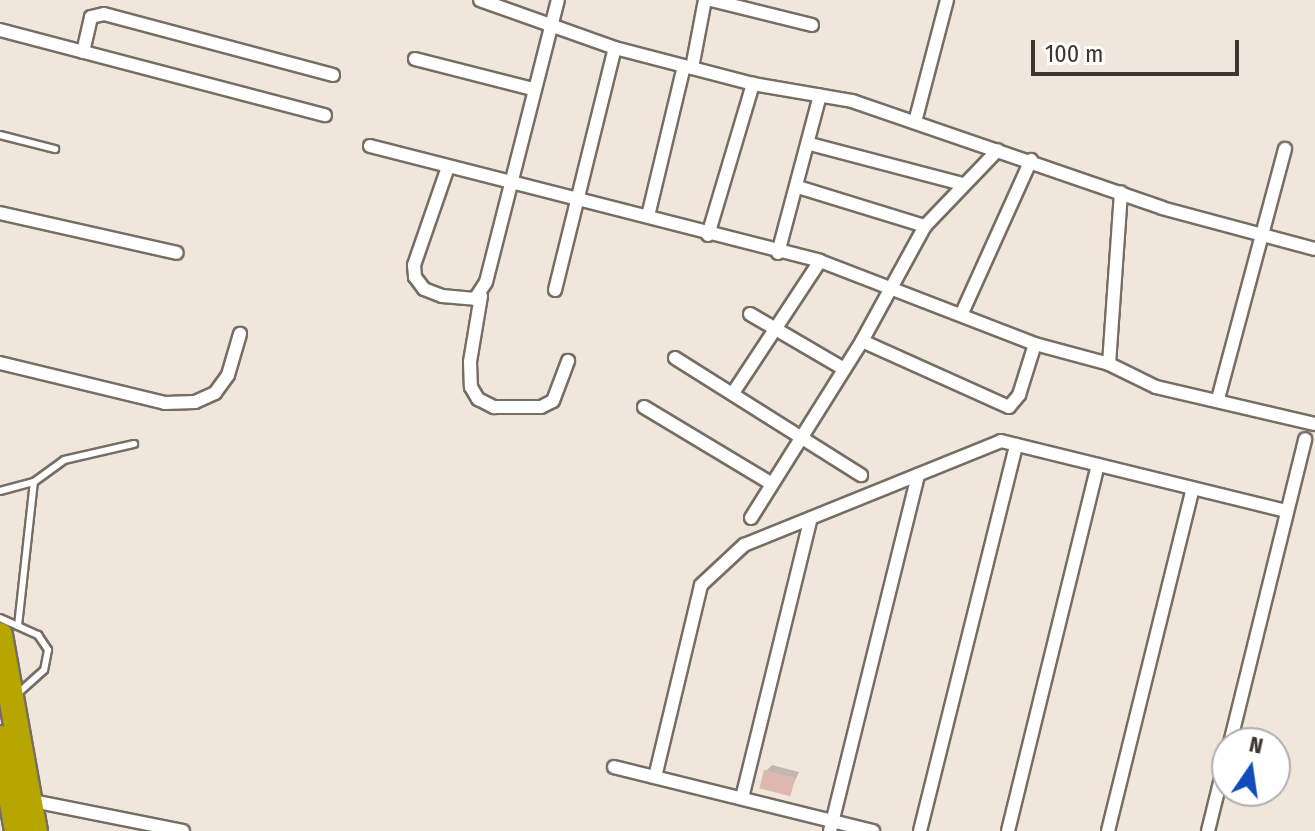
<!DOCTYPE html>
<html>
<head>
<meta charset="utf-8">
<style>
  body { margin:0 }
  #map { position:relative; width:1315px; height:831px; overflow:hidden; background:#f0e6dc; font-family:"Fira Sans Condensed",sans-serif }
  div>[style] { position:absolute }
  .shadow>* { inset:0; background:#0003 }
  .building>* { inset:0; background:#deb8ae; transform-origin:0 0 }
  .roads { filter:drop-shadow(2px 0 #766d64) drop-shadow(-2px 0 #766d64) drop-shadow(0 2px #766d64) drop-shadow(0 -2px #766d64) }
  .lane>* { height:6px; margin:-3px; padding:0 3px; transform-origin:3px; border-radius:3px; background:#fff }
  .street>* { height:12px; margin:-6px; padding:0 6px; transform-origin:6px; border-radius:6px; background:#fff }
  .highway>* { height:24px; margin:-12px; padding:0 12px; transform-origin:12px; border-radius:12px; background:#b7a600 }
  span { translate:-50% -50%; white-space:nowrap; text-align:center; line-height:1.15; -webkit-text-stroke:6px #fff; paint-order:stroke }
  .north { position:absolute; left:1211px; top:727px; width:80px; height:80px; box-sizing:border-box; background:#fff; border:2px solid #b0afad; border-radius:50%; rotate:13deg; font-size:22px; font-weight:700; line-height:32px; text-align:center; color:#3a3632 }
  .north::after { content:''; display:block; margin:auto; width:28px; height:36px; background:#104cb8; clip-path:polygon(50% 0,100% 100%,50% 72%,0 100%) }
  .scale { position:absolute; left:1031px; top:40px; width:208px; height:36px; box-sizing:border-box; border:4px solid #3a3632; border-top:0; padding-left:10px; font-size:24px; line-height:28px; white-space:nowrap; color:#3a3632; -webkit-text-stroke:6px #fff; paint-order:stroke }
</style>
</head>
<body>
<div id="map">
  <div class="shadow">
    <div style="clip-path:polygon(772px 765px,799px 772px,789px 794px,766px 771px)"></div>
  </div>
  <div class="building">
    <div style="left:764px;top:770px;width:32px;height:19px;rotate:14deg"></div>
  </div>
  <div class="roads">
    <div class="lane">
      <div style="left:0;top:135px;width:57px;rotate:14.3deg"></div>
      <div style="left:0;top:491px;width:35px;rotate:-15deg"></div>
      <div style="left:34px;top:482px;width:37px;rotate:-36deg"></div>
      <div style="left:64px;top:460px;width:72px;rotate:-12.9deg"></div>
      <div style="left:0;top:618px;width:42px;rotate:24.1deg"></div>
      <div style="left:38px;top:635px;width:18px;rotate:56deg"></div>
      <div style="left:48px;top:650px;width:20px;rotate:101deg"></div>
      <div style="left:44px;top:670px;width:36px;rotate:138deg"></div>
      <div style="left:18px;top:626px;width:145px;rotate:-83.7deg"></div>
    </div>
    <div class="street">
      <div style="left:480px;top:0;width:143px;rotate:19.6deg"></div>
      <div style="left:615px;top:48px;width:143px;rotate:14.6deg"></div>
      <div style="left:753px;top:84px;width:100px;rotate:9.7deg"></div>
      <div style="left:852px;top:101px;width:328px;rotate:19deg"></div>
      <div style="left:1162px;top:208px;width:158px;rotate:15deg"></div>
      <div style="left:711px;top:0;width:104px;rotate:13.9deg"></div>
      <div style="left:0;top:30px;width:336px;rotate:14.7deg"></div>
      <div style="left:83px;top:52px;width:36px;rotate:-77deg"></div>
      <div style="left:91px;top:17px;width:13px;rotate:-13deg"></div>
      <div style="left:104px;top:14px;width:237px;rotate:14.9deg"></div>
      <div style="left:415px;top:59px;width:122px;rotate:14.3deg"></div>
      <div style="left:692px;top:68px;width:69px;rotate:-79.2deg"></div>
      <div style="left:915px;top:122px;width:126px;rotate:-75.3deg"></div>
      <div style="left:810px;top:144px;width:158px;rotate:14.7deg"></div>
      <div style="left:370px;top:146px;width:464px;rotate:14.3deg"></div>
      <div style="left:820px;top:261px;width:230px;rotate:21.1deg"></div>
      <div style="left:1035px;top:344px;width:77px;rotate:15.1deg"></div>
      <div style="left:1109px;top:364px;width:52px;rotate:26.1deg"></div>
      <div style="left:1156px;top:387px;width:163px;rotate:13.1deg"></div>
      <div style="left:448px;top:167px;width:104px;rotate:109.1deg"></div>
      <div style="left:414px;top:265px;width:12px;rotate:85deg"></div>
      <div style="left:415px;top:277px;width:15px;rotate:53deg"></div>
      <div style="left:424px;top:289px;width:19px;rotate:21deg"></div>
      <div style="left:442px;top:296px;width:33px;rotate:5deg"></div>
      <div style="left:475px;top:299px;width:20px;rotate:-57deg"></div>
      <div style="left:486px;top:282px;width:291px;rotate:-75.7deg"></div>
      <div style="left:798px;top:187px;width:133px;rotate:17.1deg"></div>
      <div style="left:0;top:213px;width:181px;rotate:12.7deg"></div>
      <div style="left:648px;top:216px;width:154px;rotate:-76.5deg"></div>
      <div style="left:708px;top:235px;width:158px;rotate:-73.4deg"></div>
      <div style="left:778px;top:253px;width:163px;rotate:-75.1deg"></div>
      <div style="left:555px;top:290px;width:249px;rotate:-76.1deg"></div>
      <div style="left:481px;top:296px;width:67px;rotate:99.5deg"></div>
      <div style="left:470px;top:362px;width:25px;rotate:88deg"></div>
      <div style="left:471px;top:387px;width:14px;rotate:60deg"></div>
      <div style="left:478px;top:399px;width:18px;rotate:27deg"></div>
      <div style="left:494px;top:407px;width:47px"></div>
      <div style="left:541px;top:407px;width:13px;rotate:-27deg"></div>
      <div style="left:553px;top:401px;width:43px;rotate:-69.4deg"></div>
      <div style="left:962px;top:313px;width:168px;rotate:-65.7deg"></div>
      <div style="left:750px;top:314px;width:109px;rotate:30.3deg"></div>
      <div style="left:862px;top:341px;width:161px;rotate:24.2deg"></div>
      <div style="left:1009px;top:407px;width:16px;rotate:-50deg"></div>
      <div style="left:1019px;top:395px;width:53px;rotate:-72.6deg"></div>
      <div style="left:675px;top:358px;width:220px;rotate:32.2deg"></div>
      <div style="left:0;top:363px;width:170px;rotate:13.6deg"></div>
      <div style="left:165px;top:403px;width:30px;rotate:-2deg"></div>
      <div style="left:195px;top:402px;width:22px;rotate:-24deg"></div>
      <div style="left:215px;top:393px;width:22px;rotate:-54deg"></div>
      <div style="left:228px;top:375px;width:43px;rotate:-73.7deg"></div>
      <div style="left:1109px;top:364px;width:172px;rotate:-86deg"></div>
      <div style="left:733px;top:393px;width:158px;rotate:-56.6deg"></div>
      <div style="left:1218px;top:399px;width:259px;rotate:-75deg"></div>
      <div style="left:644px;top:407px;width:149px;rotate:31deg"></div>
      <div style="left:751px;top:518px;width:209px;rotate:-57.9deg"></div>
      <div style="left:862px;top:341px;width:131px;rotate:-61.3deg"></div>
      <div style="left:925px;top:226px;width:105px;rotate:-46.2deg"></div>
      <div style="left:1230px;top:743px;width:313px;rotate:-76.1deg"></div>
      <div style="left:614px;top:767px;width:267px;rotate:13.9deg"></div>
      <div style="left:655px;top:777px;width:197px;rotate:-76.5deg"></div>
      <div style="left:701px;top:585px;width:59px;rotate:-42.9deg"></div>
      <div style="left:744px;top:545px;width:277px;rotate:-22deg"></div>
      <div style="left:1001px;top:441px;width:294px;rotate:13.8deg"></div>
      <div style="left:742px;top:798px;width:288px;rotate:-76.2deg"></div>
      <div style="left:28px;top:800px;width:158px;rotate:11.3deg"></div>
      <div style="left:830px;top:831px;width:367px;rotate:-76.1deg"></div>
      <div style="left:920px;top:831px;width:398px;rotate:-76deg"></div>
      <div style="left:1008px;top:831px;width:377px;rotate:-76.2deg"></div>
      <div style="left:1108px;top:831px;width:353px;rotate:-76.1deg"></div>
      <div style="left:1208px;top:831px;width:79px;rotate:-76.1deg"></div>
    </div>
    <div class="highway">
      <div style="left:0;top:635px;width:199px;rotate:79.9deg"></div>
      <div style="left:0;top:738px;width:95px;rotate:79.6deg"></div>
    </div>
  </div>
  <div class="north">N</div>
  <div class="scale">100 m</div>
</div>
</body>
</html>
